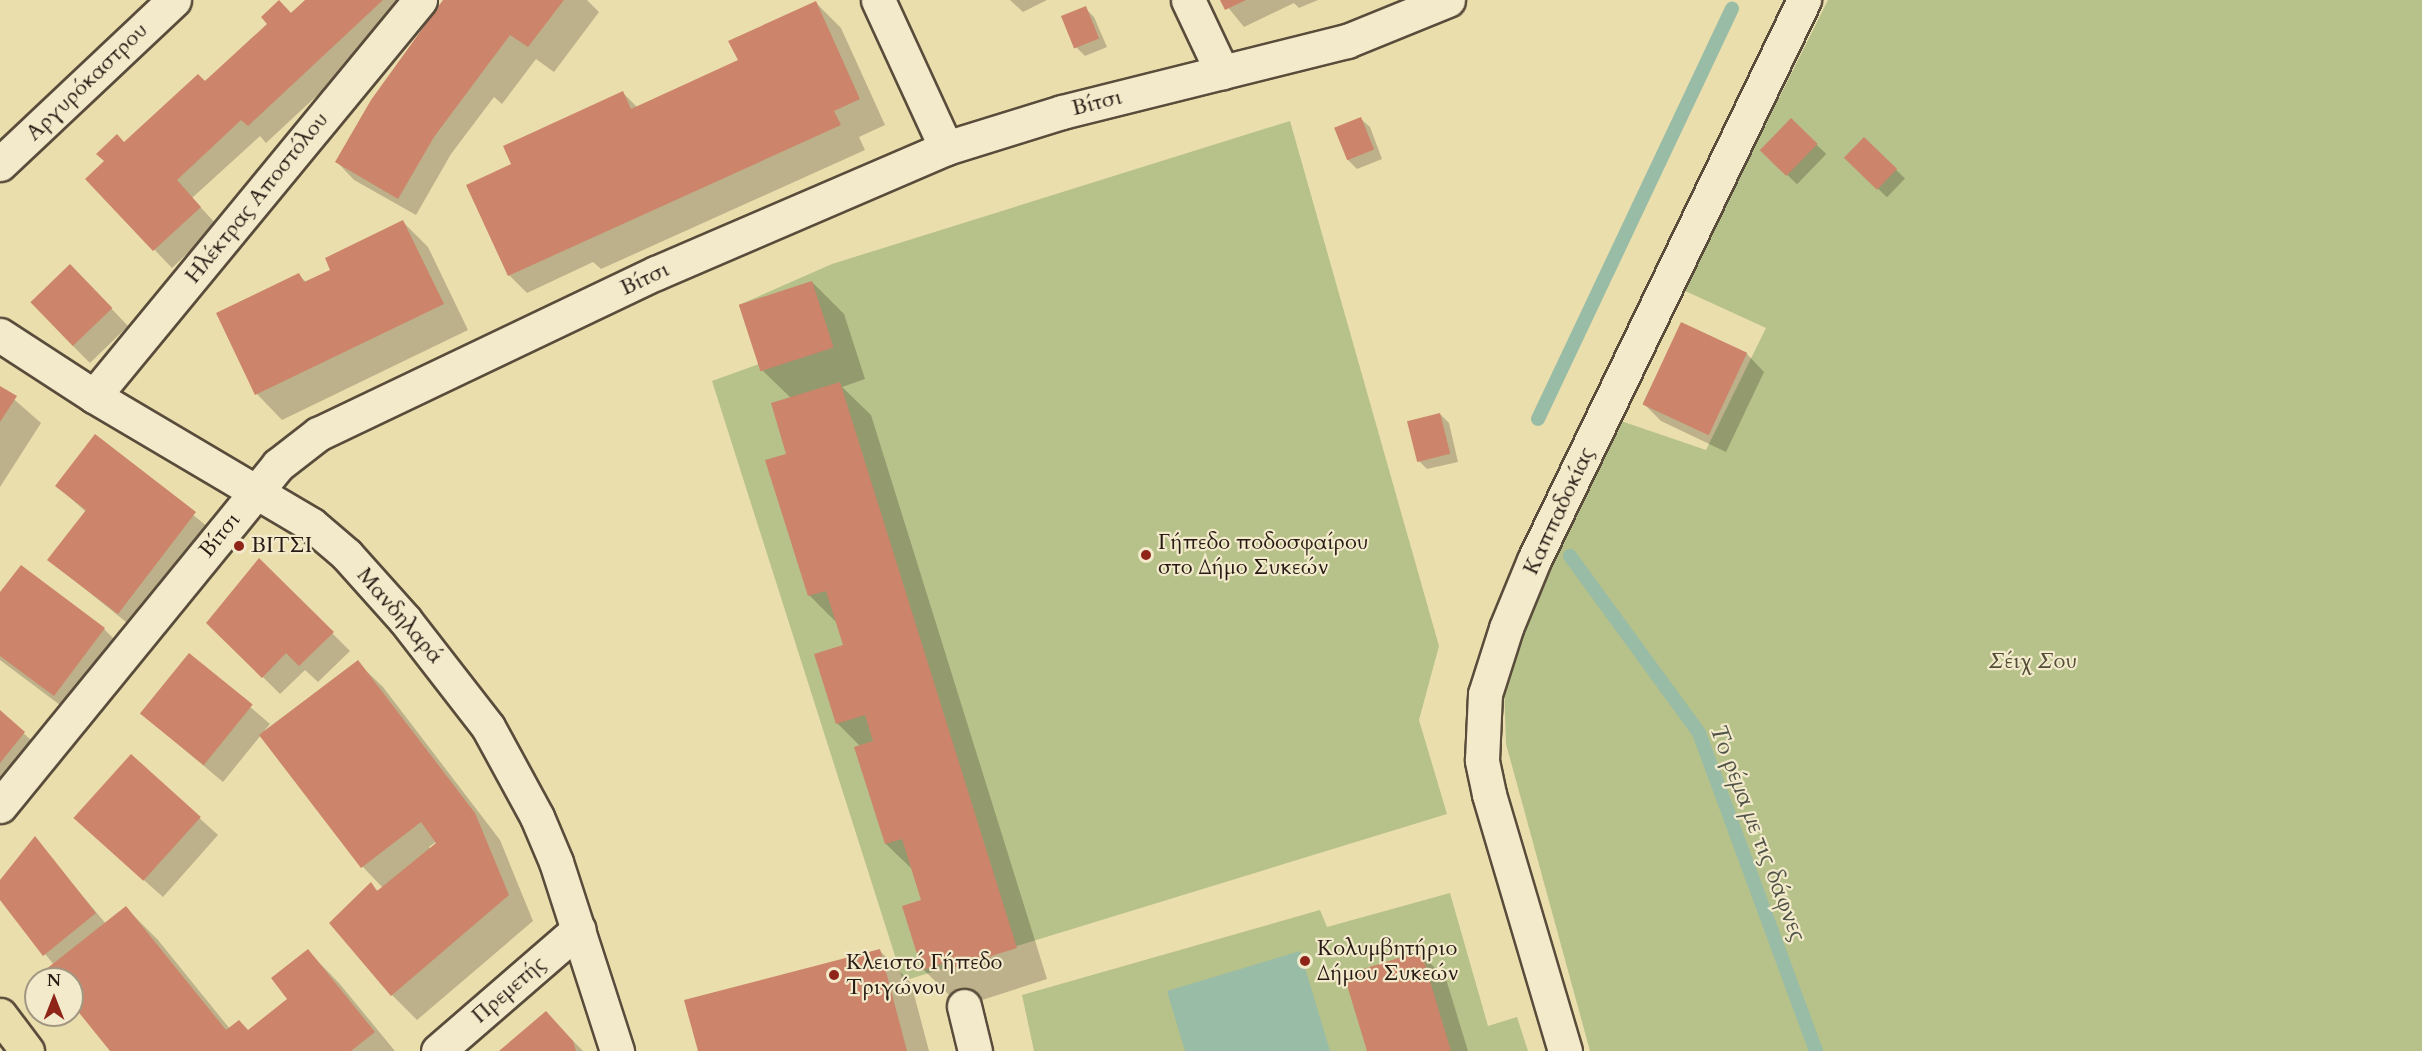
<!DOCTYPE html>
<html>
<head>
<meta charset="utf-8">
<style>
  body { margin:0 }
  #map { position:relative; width:2422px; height:1051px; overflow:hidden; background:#ebdead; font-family:Cardo,serif }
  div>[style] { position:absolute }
  .green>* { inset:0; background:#b7c18a }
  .water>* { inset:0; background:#99bca7 }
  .shadow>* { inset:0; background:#0003; transform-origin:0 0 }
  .stream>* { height:14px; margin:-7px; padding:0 7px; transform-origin:7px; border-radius:7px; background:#99bca7 }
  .building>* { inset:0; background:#cc856b; transform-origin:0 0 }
  .roads { filter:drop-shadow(2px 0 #594c3b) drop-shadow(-2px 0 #594c3b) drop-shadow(0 2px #594c3b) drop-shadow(0 -2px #594c3b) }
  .minor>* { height:33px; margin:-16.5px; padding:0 16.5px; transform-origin:16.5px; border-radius:16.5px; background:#f2eaca }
  .major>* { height:33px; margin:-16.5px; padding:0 16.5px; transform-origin:16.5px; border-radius:16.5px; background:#ebdead }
  .dots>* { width:16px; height:16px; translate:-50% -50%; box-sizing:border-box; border:3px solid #f2eaca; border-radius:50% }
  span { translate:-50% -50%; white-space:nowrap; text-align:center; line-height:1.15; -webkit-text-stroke:4.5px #f2eaca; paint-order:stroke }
  .street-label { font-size:22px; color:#281b15 }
  .poi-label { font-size:22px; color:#281b15 }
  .left { translate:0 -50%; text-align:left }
  .park-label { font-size:22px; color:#534d38; font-style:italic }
  .water-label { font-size:24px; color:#505348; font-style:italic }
  .north { position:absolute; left:24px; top:967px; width:60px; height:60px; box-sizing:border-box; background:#f2eaca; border:2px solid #a19782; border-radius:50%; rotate:0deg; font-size:16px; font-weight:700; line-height:24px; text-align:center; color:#281b15 }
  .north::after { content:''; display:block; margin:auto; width:21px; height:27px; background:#8f2418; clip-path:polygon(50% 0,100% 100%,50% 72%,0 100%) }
</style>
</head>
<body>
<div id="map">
  <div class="green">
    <div style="clip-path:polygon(1828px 0,2422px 0,2422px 1051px,1590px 1051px,1506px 744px,1504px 685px,1547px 559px,1618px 420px,1706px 450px,1766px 328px,1683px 290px)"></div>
    <div style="clip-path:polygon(1290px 121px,1439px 646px,1419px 720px,1447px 814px,903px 981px,712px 381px,759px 364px,739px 305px,832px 264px)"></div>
    <div style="clip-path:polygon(1450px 893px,1488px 1026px,1517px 1017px,1528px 1051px,1034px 1051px,1022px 995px,1320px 910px,1327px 927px)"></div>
  </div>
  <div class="water">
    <div style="clip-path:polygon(1300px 951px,1330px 1051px,1185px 1051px,1167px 991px)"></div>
  </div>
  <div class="shadow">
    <div style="clip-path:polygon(307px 0,397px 0,408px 11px,266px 143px,260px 136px,192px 198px,217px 225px,172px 268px,87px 179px,125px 144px)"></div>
    <div style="clip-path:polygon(445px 0,587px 0,599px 12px,554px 72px,536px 59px,502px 104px,494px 97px,451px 154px,416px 215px,354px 180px,337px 162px)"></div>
    <div style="clip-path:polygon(1010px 0,1047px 0,1023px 12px)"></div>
    <div style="clip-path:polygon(1222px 0,1318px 0,1299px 8px,1294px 3px,1244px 27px)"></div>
    <div style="clip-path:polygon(816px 3px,841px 28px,885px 125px,859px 137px,865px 150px,601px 269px,593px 262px,527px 293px,509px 275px,513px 164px,623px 93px,638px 108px,740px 61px)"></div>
    <div style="clip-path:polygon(1085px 8px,1094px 17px,1107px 47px,1085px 56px,1076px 47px)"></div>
    <div style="clip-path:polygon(1361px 119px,1370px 127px,1382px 159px,1357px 169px,1348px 160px)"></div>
    <div style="left:1791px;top:120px;width:49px;height:42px;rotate:44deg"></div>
    <div style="left:1864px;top:139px;width:57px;height:26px;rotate:44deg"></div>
    <div style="clip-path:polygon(403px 222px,428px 247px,468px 330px,282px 420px,257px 394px,299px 275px,307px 283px,332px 270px)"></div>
    <div style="clip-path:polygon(812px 282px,844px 314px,865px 379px,842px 387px,871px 415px,1047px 979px,979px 1001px,974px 995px,955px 1001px,924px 970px,904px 907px,923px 901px,913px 870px,886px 844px,856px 748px,861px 747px,838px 724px,816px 655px,844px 646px,838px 624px,809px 595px,788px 454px,791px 398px,763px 371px)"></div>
    <div style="clip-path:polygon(88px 284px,128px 326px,90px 363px,72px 345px)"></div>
    <div style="clip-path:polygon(1682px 324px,1747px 354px,1764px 372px,1726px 452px,1661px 421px,1643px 403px)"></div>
    <div style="clip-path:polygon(0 387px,41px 423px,0 487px)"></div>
    <div style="clip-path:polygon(1440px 414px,1449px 423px,1458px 462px,1427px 469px,1418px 460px)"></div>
    <div style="clip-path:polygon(96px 437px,213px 531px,136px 630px,49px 560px,86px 512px,57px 486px)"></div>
    <div style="clip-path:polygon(259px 560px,350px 651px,318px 682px,305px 670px,280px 694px,208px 623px)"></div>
    <div style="clip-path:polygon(0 595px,104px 629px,129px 654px,80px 720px,0 660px)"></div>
    <div style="clip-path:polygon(evenodd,189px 655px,270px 724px,264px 731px,357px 662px,383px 687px,500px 840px,533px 921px,417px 1020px,392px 995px,371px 885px,378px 891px,383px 888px,363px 867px,261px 735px,223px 782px,141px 713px,189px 655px,441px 838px,431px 850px,429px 847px,441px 838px)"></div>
    <div style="clip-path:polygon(0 712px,42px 750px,0 802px)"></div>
    <div style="clip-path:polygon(131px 756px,218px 835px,163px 897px,94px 836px)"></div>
    <div style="clip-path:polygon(35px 839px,106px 924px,126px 908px,158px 940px,230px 1029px,249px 1032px,289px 999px,308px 951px,339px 983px,395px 1051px,112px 1051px,72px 1001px,72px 979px,54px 979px,54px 965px,0 898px,0 882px)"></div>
    <div style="clip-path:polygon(880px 951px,911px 983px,929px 1051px,699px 1051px)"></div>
    <div style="clip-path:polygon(1420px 953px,1446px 979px,1468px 1051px,1368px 1051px)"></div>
    <div style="clip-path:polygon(546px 1013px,583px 1051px,501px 1051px)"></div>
  </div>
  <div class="stream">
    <div style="left:1538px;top:419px;width:454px;rotate:-64.7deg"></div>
    <div style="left:1570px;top:556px;width:219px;rotate:53.9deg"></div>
    <div style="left:1699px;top:733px;width:339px;rotate:69.8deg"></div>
  </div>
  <div class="building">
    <div style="clip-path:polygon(279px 0,291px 13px,305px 0,383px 0,248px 126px,241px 120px,177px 180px,201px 207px,153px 251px,85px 179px,104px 161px,96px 154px,117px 134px,124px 142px,198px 74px,205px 81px,267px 24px,261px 17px)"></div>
    <div style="clip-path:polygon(443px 0,564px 0,528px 47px,510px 35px,434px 137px,398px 199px,335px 162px,371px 100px)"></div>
    <div style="clip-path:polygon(1220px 0,1246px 0,1225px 10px)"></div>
    <div style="clip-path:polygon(816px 1px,860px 99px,834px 111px,841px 125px,508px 276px,466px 185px,511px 164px,503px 146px,623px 91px,631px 109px,738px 60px,728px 41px)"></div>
    <div style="left:1086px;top:6px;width:35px;height:27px;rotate:68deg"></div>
    <div style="left:1361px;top:117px;width:35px;height:29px;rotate:68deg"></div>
    <div style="left:1791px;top:118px;width:37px;height:45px;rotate:44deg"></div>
    <div style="left:1864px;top:137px;width:46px;height:29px;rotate:44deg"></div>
    <div style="clip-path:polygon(403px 220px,444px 304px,255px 395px,216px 313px,299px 273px,304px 282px,330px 270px,325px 258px)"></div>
    <div style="left:70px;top:264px;width:61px;height:55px;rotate:46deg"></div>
    <div style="left:812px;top:281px;width:70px;height:77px;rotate:72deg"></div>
    <div style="left:1681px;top:322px;width:73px;height:91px;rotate:25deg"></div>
    <div style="clip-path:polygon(840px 382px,1017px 948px,946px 970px,945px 963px,922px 970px,902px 906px,921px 900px,902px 839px,885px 844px,854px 747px,873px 741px,865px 715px,836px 724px,814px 654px,843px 645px,826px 591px,808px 596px,765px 460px,786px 454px,771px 403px)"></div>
    <div style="clip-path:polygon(0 386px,17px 396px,0 422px)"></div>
    <div style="left:1440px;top:413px;width:42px;height:34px;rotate:76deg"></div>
    <div style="clip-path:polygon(95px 434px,196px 512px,118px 614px,47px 560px,86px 510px,55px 486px)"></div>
    <div style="clip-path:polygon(259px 558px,334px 632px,299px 666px,286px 653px,262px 678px,206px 623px)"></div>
    <div style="clip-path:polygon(21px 565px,105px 628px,54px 696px,0 656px,0 592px)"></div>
    <div style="left:189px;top:653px;width:82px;height:78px;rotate:39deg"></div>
    <div style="clip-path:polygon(358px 660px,475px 813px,509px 895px,391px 996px,329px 923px,371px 882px,377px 891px,436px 843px,421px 822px,361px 868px,259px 735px)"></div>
    <div style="clip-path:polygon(0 710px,25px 732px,0 763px)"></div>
    <div style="left:131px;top:754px;width:94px;height:86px;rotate:42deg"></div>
    <div style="clip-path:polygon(35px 836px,96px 913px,43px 956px,0 900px,0 880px)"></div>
    <div style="clip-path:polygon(126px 906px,226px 1030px,239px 1020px,248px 1030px,287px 999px,271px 978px,308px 949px,375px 1032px,351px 1051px,110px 1051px,72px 1004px,72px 979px,52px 979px,45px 970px)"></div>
    <div style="clip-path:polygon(880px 949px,907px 1051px,698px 1051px,684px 1000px)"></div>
    <div style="clip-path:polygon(1421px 951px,1451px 1051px,1367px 1051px,1344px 975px)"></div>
    <div style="clip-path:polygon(546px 1011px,573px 1041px,576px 1051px,499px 1051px)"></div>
  </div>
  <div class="roads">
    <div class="minor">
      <div style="left:878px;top:0;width:163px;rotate:65.3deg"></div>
      <div style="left:1188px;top:0;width:80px;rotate:64.7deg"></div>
      <div style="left:0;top:164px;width:239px;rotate:-43.3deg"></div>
      <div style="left:0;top:335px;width:112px;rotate:33deg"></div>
      <div style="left:94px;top:396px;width:253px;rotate:30.6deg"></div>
      <div style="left:312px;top:525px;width:45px;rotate:40.5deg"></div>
      <div style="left:346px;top:554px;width:89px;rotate:48.2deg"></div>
      <div style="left:405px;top:620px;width:135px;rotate:52.2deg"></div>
      <div style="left:488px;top:727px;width:102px;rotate:61.4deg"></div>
      <div style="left:537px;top:817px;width:49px;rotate:67.1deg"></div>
      <div style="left:556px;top:862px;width:199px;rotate:72.1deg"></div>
      <div style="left:94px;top:396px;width:513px;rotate:-50.54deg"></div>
      <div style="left:0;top:806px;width:440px;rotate:-50.8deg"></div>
      <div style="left:278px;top:465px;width:51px;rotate:-37.8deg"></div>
      <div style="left:318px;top:434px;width:374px;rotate:-25.5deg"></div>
      <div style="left:656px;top:273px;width:316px;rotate:-23.3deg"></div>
      <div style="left:946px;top:148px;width:121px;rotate:-17.2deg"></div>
      <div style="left:1062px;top:112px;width:294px;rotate:-14deg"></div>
      <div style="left:1347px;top:41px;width:109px;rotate:-22.1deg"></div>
      <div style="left:964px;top:1006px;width:46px;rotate:76.3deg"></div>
      <div style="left:438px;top:1051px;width:186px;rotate:-40.9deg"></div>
      <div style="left:1565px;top:1051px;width:268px;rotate:-106.5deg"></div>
      <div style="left:1489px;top:794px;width:35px;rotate:-102deg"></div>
      <div style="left:1482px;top:760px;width:66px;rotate:-87.4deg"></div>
      <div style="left:1485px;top:694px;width:69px;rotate:-72.3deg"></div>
      <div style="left:1506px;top:628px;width:74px;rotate:-67.6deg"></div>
      <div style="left:1534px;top:560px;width:622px;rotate:-64.26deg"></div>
    </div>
    <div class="major">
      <div style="left:0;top:1015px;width:45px;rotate:53.1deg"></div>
    </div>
  </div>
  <div class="dots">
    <div style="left:239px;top:546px;background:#8f2418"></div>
    <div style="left:1146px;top:555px;background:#8f2418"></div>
    <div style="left:1305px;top:961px;background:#8f2418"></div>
    <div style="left:834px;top:975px;background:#8f2418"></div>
  </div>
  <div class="street-label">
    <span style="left:87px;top:82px;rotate:-44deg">Αργυρόκαστρου</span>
    <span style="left:1097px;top:103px;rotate:-14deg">Βίτσι</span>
    <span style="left:257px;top:198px;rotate:-51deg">Ηλέκτρας Αποστόλου</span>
    <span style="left:645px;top:279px;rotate:-25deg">Βίτσι</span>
    <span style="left:1559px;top:511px;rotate:-65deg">Καππαδοκίας</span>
    <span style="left:220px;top:535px;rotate:-51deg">Βίτσι</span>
    <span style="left:400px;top:616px;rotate:49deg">Μανδηλαρά</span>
    <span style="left:509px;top:990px;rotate:-41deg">Πρεμετής</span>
  </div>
  <div class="poi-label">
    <span class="left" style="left:1158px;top:555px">Γήπεδο ποδοσφαίρου<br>στο Δήμο Συκεών</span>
    <span class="left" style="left:251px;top:546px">ΒΙΤΣΙ</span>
    <span class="left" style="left:1317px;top:961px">Κολυμβητήριο<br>Δήμου Συκεών</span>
    <span class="left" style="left:846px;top:975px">Κλειστό Γήπεδο<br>Τριγώνου</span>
  </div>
  <div class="park-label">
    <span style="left:2033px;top:662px">Σέιχ Σου</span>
  </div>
  <div class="water-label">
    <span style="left:1758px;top:833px;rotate:69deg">Το ρέμα με τις δάφνες</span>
  </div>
  <div class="north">N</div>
</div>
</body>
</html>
